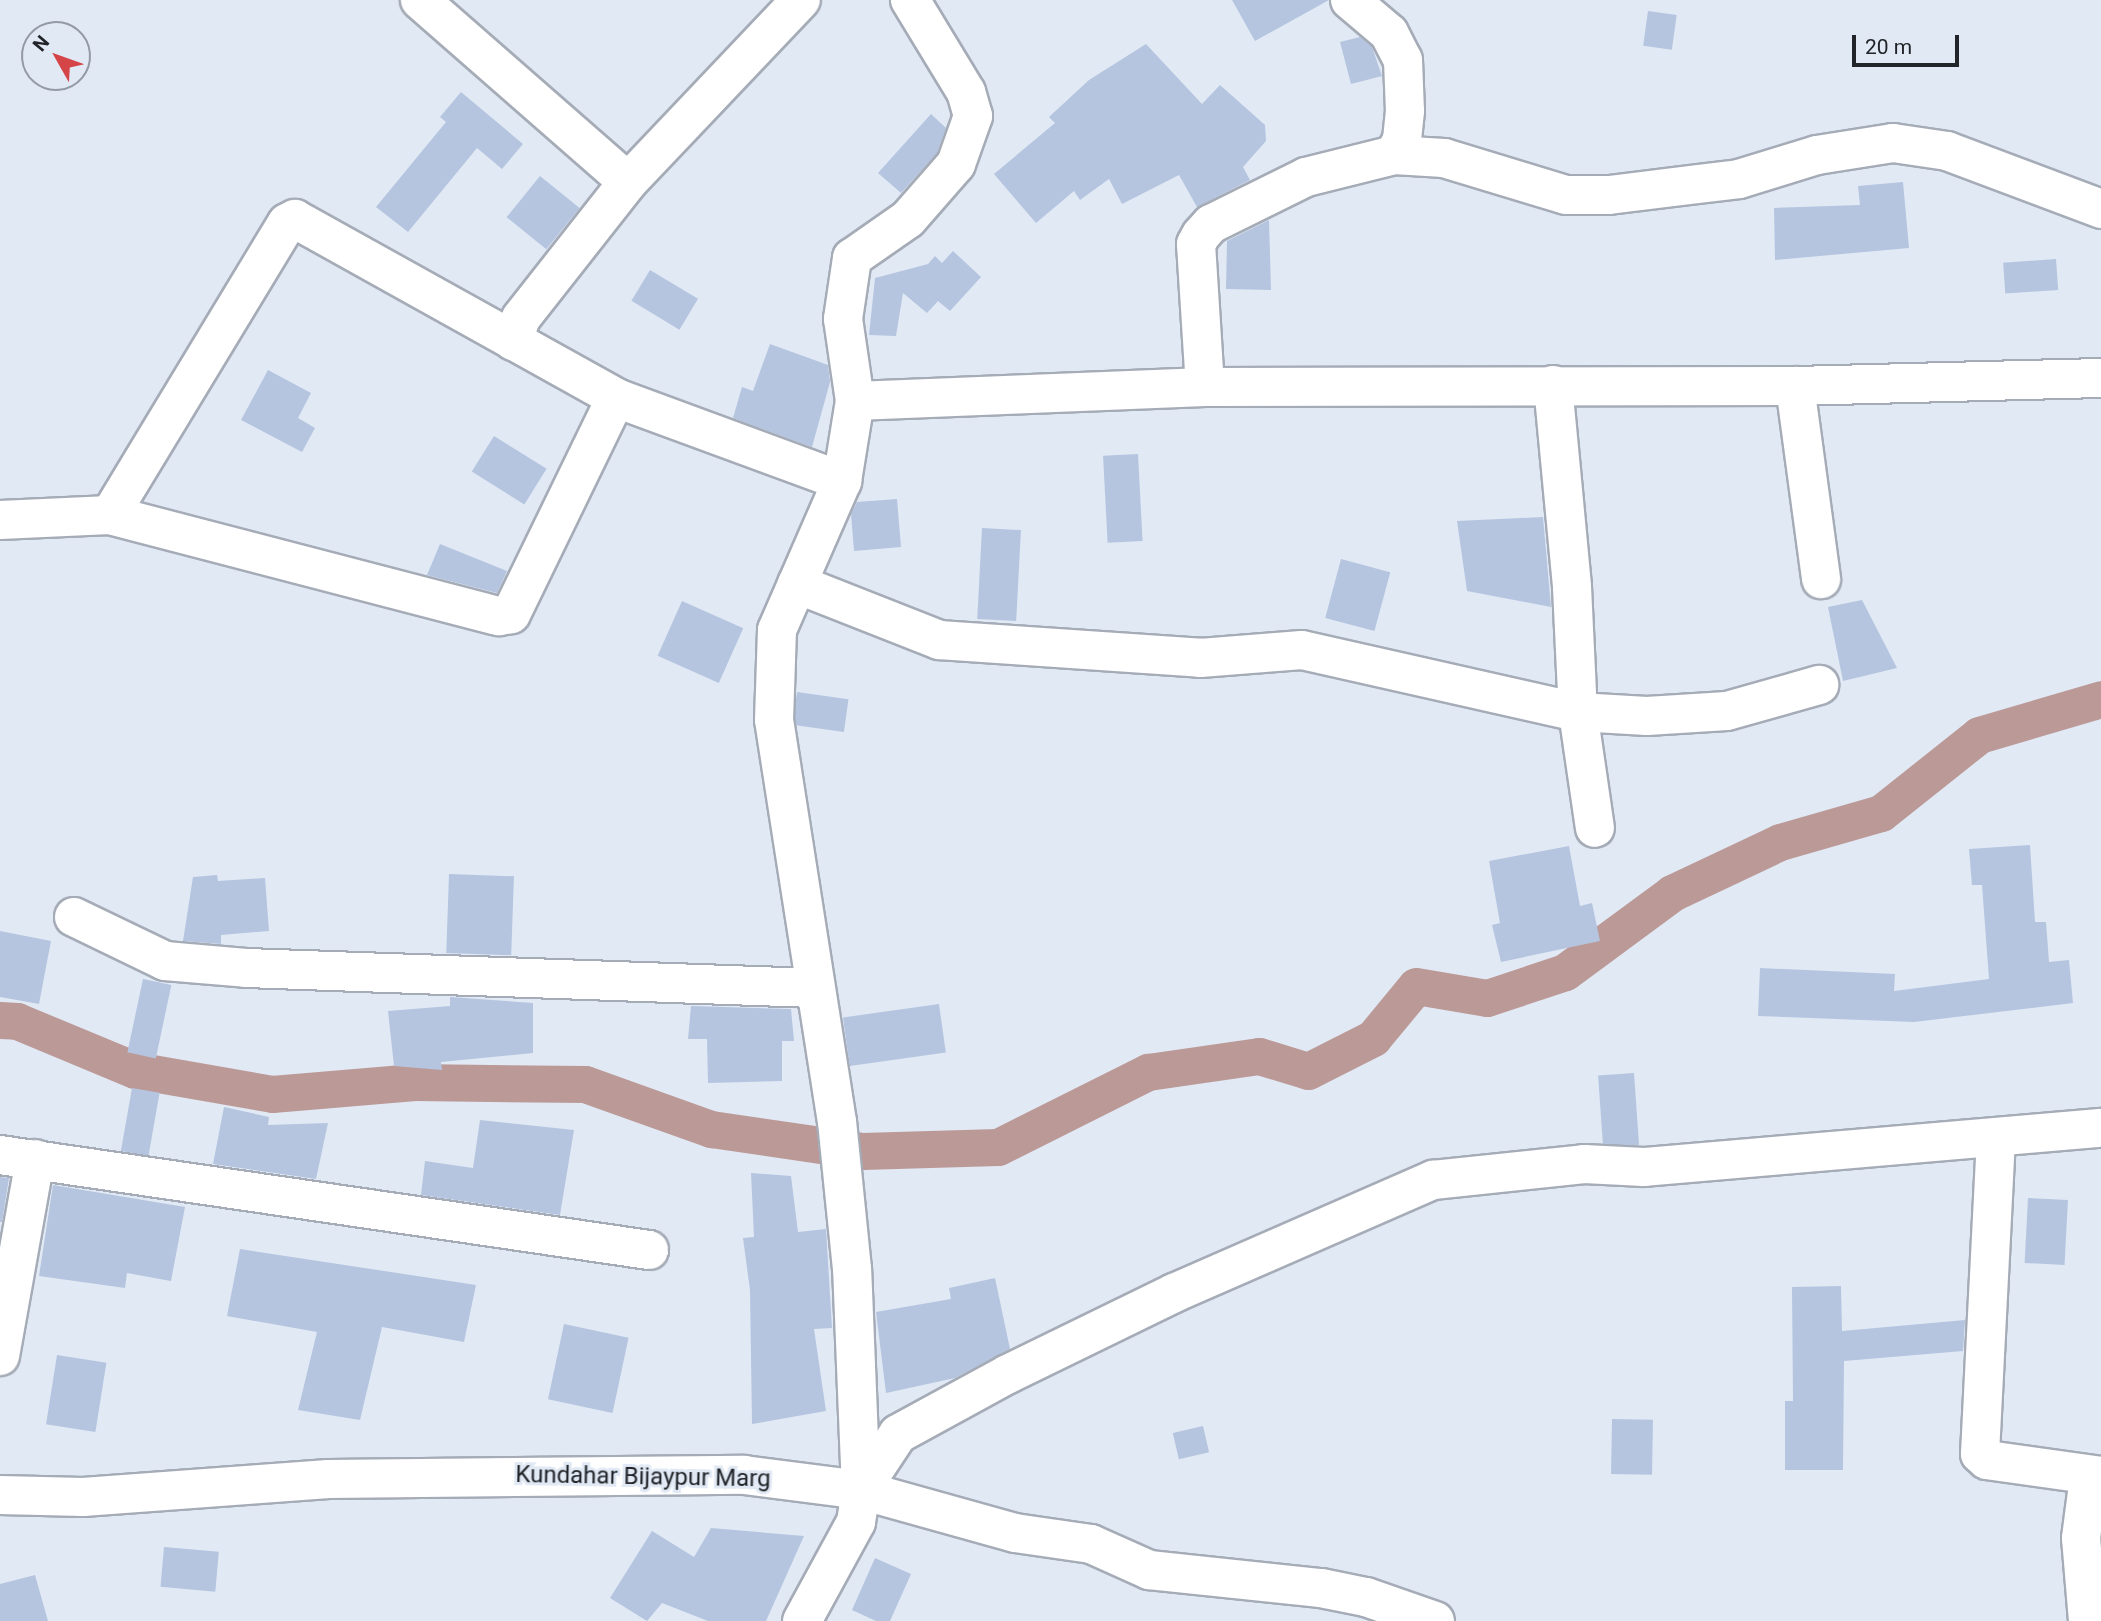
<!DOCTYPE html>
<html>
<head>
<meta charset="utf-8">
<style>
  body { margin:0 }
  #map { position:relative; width:2101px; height:1621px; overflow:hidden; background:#e1e9f5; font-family:Roboto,sans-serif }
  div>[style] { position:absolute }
  .canal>* { height:37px; margin:-18.5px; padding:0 18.5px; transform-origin:18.5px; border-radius:18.5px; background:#bb9997 }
  .building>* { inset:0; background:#b5c5df; transform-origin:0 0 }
  .roads { filter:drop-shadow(2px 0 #a5acb7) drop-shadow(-2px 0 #a5acb7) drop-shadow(0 2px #a5acb7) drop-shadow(0 -2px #a5acb7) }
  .minor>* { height:38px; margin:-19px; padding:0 19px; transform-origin:19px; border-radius:19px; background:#fff }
  .major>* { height:38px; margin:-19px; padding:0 19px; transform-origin:19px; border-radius:19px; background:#fff }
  span { translate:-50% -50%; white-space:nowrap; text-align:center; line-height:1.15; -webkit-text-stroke:6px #e1e9f5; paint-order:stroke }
  .street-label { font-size:24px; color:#212428 }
  .north { position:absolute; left:21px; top:21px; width:70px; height:70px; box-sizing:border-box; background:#e1e9f5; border:2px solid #949aa3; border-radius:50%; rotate:310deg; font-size:19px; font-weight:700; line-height:28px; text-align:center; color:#212428 }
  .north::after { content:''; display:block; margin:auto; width:24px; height:32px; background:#d54548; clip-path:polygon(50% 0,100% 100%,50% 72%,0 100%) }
  .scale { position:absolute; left:1852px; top:35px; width:107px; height:32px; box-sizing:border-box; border:4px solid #212428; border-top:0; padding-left:9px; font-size:21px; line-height:24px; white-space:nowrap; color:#212428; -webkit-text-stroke:5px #e1e9f5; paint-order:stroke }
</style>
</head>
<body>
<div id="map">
  <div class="canal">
    <div style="left:0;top:1020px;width:17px;rotate:3deg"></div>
    <div style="left:17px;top:1021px;width:128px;rotate:22.6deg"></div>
    <div style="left:135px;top:1070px;width:139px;rotate:9.9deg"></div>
    <div style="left:272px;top:1094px;width:143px;rotate:-4.8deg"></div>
    <div style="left:414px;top:1082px;width:171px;rotate:0.7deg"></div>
    <div style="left:585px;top:1084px;width:134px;rotate:19.7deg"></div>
    <div style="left:711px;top:1129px;width:153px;rotate:8.3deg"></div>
    <div style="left:862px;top:1151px;width:136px;rotate:-1.7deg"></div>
    <div style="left:998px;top:1147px;width:168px;rotate:-26.6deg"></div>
    <div style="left:1148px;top:1072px;width:112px;rotate:-8.2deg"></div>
    <div style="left:1259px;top:1056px;width:51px;rotate:17deg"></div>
    <div style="left:1308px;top:1071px;width:73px;rotate:-26.9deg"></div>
    <div style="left:1373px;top:1038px;width:67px;rotate:-50.4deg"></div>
    <div style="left:1416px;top:986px;width:72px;rotate:9.6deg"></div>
    <div style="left:1487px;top:998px;width:82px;rotate:-18.4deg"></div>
    <div style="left:1565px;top:972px;width:133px;rotate:-36.4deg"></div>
    <div style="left:1672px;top:893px;width:119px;rotate:-25.3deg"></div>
    <div style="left:1780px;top:842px;width:105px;rotate:-16deg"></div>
    <div style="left:1881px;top:813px;width:125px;rotate:-38.5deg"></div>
    <div style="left:1979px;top:735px;width:127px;rotate:-16.4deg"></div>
  </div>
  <div class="building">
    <div style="clip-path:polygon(1232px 0,1329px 0,1255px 41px)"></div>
    <div style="left:1648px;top:11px;width:29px;height:35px;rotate:8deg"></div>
    <div style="clip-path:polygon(1360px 37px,1372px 47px,1382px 76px,1351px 84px,1340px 42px)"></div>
    <div style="clip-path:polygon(1146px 44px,1202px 104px,1220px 85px,1265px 125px,1266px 141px,1243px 167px,1250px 180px,1197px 207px,1179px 175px,1122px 204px,1109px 179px,1080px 200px,1074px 191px,1036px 223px,994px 174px,1055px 123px,1049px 117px,1089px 80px)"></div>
    <div style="clip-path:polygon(461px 92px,523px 144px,502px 169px,477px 148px,408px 232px,376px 207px,446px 122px,440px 117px)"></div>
    <div style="clip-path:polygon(931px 114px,946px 128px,937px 153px,901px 193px,878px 173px)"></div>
    <div style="left:540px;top:176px;width:51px;height:53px;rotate:39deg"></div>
    <div style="clip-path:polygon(1903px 182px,1909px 248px,1775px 260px,1774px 208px,1860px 205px,1858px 186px)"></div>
    <div style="clip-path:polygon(1269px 220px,1271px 290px,1226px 289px,1227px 241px)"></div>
    <div style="clip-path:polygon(953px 251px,981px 277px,950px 311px,938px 301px,927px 313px,903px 293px,896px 336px,869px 335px,875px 278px,928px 264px,935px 256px,942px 263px)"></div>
    <div style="left:2056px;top:259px;width:31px;height:53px;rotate:86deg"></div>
    <div style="left:650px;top:270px;width:56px;height:36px;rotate:31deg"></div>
    <div style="clip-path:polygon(770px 344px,828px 365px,830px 382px,812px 447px,733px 418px,742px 387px,753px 391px)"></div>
    <div style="clip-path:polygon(268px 370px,311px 393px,298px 418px,315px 428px,302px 452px,241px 420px)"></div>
    <div style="left:494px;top:436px;width:62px;height:42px;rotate:32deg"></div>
    <div style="left:1138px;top:454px;width:87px;height:35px;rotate:87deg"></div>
    <div style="clip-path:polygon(897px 499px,901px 547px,854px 551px,851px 514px,857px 502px)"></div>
    <div style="clip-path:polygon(1543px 517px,1551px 607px,1467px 591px,1457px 521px)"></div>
    <div style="left:982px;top:528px;width:39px;height:91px;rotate:3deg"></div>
    <div style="clip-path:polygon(440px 544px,507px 571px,497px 593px,427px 575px)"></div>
    <div style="left:1341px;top:559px;width:51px;height:61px;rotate:15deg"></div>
    <div style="clip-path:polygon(1862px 600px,1897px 668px,1843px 681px,1828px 607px)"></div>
    <div style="left:682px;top:601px;width:67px;height:60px;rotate:24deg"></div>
    <div style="left:797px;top:692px;width:52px;height:33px;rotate:8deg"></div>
    <div style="clip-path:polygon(2030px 845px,2035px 922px,2046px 922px,2049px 962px,2069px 960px,2073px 1003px,1914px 1022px,1758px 1016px,1760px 968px,1895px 974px,1894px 991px,1989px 979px,1982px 885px,1972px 885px,1969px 849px)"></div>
    <div style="clip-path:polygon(1569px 846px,1580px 906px,1592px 903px,1600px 941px,1501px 962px,1492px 925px,1500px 923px,1489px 861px)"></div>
    <div style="left:449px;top:874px;width:65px;height:79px;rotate:2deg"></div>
    <div style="clip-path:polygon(217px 875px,218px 881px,265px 878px,269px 931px,221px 935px,221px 944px,183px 941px,193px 877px)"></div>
    <div style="clip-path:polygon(0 931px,51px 941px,39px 1004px,0 997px)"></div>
    <div style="left:143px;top:979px;width:29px;height:75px;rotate:12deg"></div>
    <div style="clip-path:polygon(450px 997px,533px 1003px,533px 1053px,441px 1062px,442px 1070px,394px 1066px,388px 1011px,450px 1006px)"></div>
    <div style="left:939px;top:1004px;width:49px;height:97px;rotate:82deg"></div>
    <div style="clip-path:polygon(691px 1006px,791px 1009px,794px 1041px,782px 1041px,782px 1081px,708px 1083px,707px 1039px,688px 1039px)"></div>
    <div style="left:1634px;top:1073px;width:72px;height:36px;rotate:86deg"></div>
    <div style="left:132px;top:1088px;width:28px;height:64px;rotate:10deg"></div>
    <div style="clip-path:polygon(224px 1107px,269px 1117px,268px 1125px,328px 1123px,316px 1179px,213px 1164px)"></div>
    <div style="clip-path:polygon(480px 1120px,574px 1130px,560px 1215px,421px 1195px,425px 1161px,473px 1168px)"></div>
    <div style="clip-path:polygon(751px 1173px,791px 1176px,798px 1232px,826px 1229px,832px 1328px,814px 1329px,826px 1411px,752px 1424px,750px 1290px,743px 1238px,754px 1237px)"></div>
    <div style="clip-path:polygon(0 1177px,9px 1178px,2px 1222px,0 1222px)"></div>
    <div style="clip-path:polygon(53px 1185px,185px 1207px,171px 1281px,127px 1273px,125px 1288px,39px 1276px)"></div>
    <div style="left:2028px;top:1198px;width:40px;height:65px;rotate:3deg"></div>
    <div style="clip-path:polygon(240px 1249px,476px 1285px,464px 1342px,382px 1327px,360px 1420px,298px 1410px,317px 1332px,227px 1316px)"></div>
    <div style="clip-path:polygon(995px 1278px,1010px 1349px,955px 1378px,886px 1393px,876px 1312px,951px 1299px,949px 1288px)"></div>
    <div style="clip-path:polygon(1841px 1286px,1842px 1331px,1965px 1320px,1963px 1351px,1844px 1361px,1843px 1470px,1785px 1470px,1785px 1401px,1793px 1401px,1792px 1287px)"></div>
    <div style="left:564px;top:1324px;width:66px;height:77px;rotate:12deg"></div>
    <div style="left:57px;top:1355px;width:50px;height:70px;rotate:9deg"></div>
    <div style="left:1612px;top:1419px;width:41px;height:55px;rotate:1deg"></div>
    <div style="left:1203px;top:1426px;width:27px;height:31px;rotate:77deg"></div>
    <div style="clip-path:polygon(711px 1528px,804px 1536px,766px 1621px,708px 1621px,662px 1603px,647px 1621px,610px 1598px,652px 1531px,694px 1557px)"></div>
    <div style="left:164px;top:1547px;width:55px;height:40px;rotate:5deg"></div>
    <div style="clip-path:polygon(875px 1558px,911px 1574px,890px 1621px,876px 1621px,852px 1610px)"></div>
    <div style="clip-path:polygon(35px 1575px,48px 1621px,0 1621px,0 1584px)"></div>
  </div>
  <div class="roads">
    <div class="minor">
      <div style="left:420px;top:0;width:276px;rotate:41.2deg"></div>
      <div style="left:1350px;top:0;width:51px;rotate:40.2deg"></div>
      <div style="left:1389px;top:33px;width:30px;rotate:63deg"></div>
      <div style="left:1403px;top:60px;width:51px;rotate:87.8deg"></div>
      <div style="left:1405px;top:111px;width:29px;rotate:96deg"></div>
      <div style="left:1402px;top:140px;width:17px;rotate:118deg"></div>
      <div style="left:513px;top:341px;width:24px;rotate:-71deg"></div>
      <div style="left:521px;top:318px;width:173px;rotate:-51.8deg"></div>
      <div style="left:628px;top:182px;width:251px;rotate:-46.5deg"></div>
      <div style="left:1553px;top:385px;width:203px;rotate:84.6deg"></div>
      <div style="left:1572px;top:587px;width:125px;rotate:87.3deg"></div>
      <div style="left:1578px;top:712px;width:117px;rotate:81.7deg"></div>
      <div style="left:1795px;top:386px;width:195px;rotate:82.3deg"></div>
      <div style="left:1205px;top:387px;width:143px;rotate:-93.6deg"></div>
      <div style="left:1196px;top:244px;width:10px;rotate:-61deg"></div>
      <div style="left:1201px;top:235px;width:15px;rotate:-48deg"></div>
      <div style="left:1211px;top:224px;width:106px;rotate:-26.3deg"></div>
      <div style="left:1306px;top:177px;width:91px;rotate:-14deg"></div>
      <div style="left:1394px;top:155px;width:50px;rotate:3.4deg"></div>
      <div style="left:1444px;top:158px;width:127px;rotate:16.9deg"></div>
      <div style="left:1566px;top:195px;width:43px"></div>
      <div style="left:1609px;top:195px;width:131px;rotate:-7deg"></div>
      <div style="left:1739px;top:179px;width:82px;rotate:-17.1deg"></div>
      <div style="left:1817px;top:155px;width:77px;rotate:-9deg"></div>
      <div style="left:1893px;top:143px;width:55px;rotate:8.4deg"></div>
      <div style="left:1947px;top:151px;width:165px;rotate:20.6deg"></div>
      <div style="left:855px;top:401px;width:350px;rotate:-2.3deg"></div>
      <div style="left:1205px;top:387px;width:590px;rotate:-0.1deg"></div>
      <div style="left:1795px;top:386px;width:306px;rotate:-1.5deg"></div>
      <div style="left:110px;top:515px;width:341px;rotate:-58.8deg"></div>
      <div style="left:287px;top:223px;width:9px;rotate:-27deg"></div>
      <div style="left:295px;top:219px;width:368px;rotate:29.1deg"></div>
      <div style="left:616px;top:398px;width:241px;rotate:20.2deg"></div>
      <div style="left:0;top:520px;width:110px;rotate:-2.6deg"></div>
      <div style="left:110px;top:515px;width:402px;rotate:14.6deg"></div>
      <div style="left:499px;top:616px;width:12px;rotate:-9deg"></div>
      <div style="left:511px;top:614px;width:240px;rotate:-64.1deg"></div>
      <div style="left:797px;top:584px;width:153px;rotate:21.5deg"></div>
      <div style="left:939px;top:640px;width:262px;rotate:3.9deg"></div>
      <div style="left:1200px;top:658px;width:102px;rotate:-4.5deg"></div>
      <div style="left:1302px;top:650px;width:283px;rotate:12.7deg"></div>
      <div style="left:1578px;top:712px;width:69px;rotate:3.3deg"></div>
      <div style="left:1647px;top:716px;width:80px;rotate:-3.6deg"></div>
      <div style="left:1727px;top:711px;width:96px;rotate:-15.8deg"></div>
      <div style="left:74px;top:917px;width:101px;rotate:25.8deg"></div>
      <div style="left:165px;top:961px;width:81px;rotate:4.9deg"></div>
      <div style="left:246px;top:968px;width:568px;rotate:2.02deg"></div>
      <div style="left:1996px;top:1138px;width:316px;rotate:92.9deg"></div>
      <div style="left:1980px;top:1454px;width:9px;rotate:41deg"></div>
      <div style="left:1987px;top:1460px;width:115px;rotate:8deg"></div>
      <div style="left:0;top:1155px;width:656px;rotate:8.33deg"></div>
      <div style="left:0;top:1356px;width:200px;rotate:-79.9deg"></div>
      <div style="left:861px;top:1490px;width:67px;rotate:-56.5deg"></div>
      <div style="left:898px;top:1434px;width:125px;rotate:-28.6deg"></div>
      <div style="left:1008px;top:1374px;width:185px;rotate:-26deg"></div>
      <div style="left:1174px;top:1293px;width:283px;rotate:-23.6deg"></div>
      <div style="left:1433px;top:1180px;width:152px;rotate:-6deg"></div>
      <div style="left:1584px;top:1164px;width:60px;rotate:2.9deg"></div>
      <div style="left:1644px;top:1167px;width:459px;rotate:-4.9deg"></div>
      <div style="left:802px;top:1621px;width:113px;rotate:-61.4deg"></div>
      <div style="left:856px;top:1522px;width:32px;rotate:-81deg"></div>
      <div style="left:861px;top:1490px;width:221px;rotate:-92.3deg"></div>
      <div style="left:852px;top:1269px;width:148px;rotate:-95.8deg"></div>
      <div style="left:837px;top:1122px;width:407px;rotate:-98.9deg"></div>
      <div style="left:774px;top:720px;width:90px;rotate:-88.1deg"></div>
      <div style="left:777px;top:630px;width:163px;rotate:-66.4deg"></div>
      <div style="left:842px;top:481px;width:81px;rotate:-80.8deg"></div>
      <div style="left:855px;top:401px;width:83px;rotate:-98.3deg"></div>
      <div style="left:843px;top:319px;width:62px;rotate:-81.6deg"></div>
      <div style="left:852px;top:258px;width:68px;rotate:-34.9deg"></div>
      <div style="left:908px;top:219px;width:73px;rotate:-48.9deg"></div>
      <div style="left:956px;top:164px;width:51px;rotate:-70.5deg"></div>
      <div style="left:973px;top:116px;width:25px;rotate:-106deg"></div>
      <div style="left:966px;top:92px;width:108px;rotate:-121.3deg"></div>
      <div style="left:2088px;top:1621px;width:83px;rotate:-94.8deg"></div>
      <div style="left:2081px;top:1538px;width:62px;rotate:-82.5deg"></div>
    </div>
    <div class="major">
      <div style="left:0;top:1495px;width:83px;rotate:1.4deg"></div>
      <div style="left:83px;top:1497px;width:246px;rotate:-4.2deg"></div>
      <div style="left:328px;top:1479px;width:416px;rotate:-0.6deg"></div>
      <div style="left:744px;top:1475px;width:118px;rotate:7.3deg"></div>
      <div style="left:861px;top:1490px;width:160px;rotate:15.6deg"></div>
      <div style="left:1015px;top:1533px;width:77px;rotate:8.2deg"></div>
      <div style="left:1091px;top:1544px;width:64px;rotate:24.1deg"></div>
      <div style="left:1149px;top:1570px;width:173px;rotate:6deg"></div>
      <div style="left:1321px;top:1588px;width:46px;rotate:11.3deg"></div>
      <div style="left:1366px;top:1597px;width:73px;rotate:19.2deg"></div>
    </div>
  </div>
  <div class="street-label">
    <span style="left:643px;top:1477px;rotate:1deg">Kundahar Bijaypur Marg</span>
  </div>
  <div class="north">N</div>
  <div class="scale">20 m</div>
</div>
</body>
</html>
